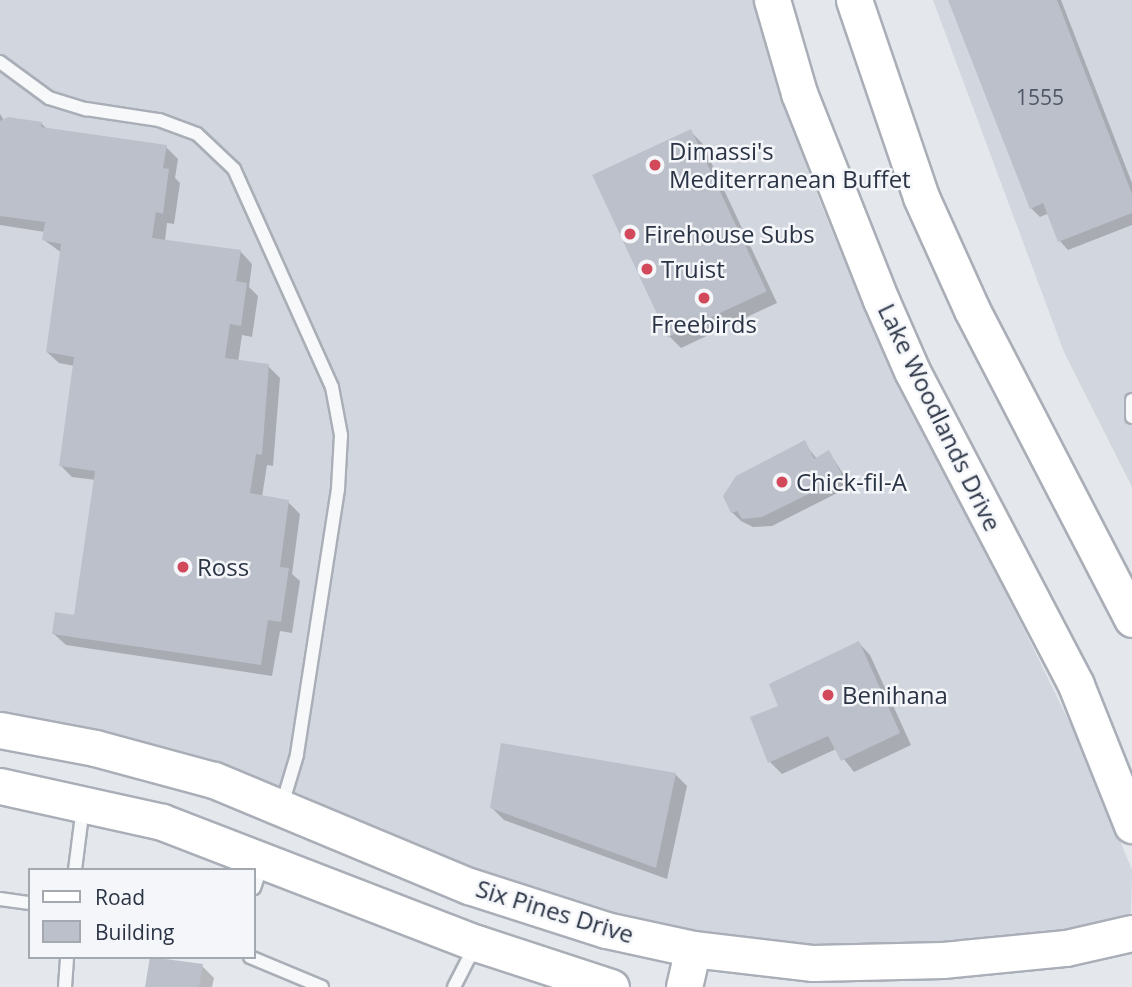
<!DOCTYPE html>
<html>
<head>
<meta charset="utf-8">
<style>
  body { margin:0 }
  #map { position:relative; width:1132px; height:987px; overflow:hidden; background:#e4e7ec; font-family:"Open Sans",sans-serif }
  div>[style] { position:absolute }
  .built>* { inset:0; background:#d2d6de }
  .shadow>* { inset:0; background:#0003 }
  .building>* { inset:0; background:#bbc0ca; transform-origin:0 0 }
  .roads { filter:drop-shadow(2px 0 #a9aeb7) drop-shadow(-2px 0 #a9aeb7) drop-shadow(0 2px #a9aeb7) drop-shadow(0 -2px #a9aeb7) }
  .lane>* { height:12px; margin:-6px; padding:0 6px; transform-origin:6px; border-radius:6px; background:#f7f8fa }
  .secondary>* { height:35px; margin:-17.5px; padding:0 17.5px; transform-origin:17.5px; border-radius:17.5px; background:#fff }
  .dots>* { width:19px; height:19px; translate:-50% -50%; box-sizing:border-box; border:4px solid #f4f6f9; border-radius:50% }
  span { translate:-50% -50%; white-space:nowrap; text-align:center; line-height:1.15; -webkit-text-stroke:5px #f4f6f9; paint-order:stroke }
  .number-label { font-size:21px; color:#4f5766 }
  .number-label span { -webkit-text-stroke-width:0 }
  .poi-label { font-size:24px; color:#2b3445 }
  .left { translate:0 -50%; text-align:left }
  .street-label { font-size:24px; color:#2b3445 }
  .legend { position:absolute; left:28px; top:868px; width:228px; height:91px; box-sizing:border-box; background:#f4f6f9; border:2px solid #a4a8b1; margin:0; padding:9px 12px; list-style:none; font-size:21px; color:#2b3445 }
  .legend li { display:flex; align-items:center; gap:14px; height:35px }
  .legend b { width:35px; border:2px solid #a4a8b1 }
</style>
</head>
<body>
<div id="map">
  <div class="built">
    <div style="clip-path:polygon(0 0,757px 0,818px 197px,849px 272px,1085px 754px,1132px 870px,1131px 913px,1118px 922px,999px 943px,813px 949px,704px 934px,610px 916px,0 715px)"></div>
    <div style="clip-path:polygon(933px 0,1132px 0,1132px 487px,1064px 352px)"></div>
  </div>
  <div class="shadow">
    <div style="clip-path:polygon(950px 0,1061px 0,1132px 183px,1132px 225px,1068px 250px,1060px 241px,1049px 213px,1040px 217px,1031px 208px)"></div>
    <div style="clip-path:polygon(0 114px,5px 122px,41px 123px,47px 129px,166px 147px,178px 159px,175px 178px,180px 183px,174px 224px,167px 223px,165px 241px,241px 252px,252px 264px,249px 287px,258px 296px,252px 337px,242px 335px,238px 362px,268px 366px,280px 378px,273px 466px,267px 465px,262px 497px,288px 502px,300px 514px,292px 574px,300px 581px,292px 633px,280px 631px,272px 676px,66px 645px,54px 634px,75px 617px,96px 480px,72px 477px,60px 465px,75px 366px,59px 363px,47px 352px,62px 253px,44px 240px,45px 232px,0 225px)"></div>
    <div style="clip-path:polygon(690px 131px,702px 143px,777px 303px,681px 348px,669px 336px,594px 176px)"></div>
    <div style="clip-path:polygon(804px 443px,817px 459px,829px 452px,851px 486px,772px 526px,753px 527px,741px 521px,732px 512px)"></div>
    <div style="clip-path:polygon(859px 643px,870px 655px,911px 745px,854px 772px,836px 749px,782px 774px,770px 762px,752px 718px,781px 707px)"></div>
    <div style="clip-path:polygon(675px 774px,687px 786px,667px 879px,504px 820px,492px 808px)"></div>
    <div style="clip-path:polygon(202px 966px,214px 978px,212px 987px,147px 987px)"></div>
  </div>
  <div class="building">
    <div style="clip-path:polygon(948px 0,1057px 0,1132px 194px,1132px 213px,1058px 242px,1043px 203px,1030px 209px)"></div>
    <div style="clip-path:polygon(8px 117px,42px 122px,41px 127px,167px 145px,163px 168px,169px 169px,163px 214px,156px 212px,152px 238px,241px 250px,236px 281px,247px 283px,241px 326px,230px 324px,225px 358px,269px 364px,262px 455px,256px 454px,250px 493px,289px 500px,280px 567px,289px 568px,281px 622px,268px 620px,261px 665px,52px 634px,55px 612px,74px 615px,95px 471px,59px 466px,74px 357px,46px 352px,61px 244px,42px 240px,45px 222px,0 216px,0 121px)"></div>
    <div style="left:691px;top:129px;width:179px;height:109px;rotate:65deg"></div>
    <div style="clip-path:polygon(805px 440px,814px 459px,829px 450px,843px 477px,762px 517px,742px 519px,737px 511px,731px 513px,723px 496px,736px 476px)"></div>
    <div style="clip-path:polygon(859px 641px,900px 733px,841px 761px,828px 736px,768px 763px,750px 717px,778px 706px,769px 684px)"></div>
    <div style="clip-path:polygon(501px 743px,676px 773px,656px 868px,490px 808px)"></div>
    <div style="clip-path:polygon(150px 957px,203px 964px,199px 987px,145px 987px)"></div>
  </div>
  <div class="roads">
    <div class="lane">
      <div style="left:0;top:62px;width:61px;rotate:36.3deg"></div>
      <div style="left:49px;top:98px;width:39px;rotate:17deg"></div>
      <div style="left:86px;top:109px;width:74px;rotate:8.6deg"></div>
      <div style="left:159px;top:120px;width:40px;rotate:20.2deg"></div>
      <div style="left:197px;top:134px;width:51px;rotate:43.4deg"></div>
      <div style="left:234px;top:169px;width:239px;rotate:65.8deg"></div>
      <div style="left:332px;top:387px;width:49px;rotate:79.4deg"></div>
      <div style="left:341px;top:435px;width:54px;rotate:93.2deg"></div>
      <div style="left:338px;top:489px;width:269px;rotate:98.8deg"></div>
      <div style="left:297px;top:755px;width:52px;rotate:106.7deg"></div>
      <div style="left:1132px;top:400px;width:17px;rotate:90deg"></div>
      <div style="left:75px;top:870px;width:64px;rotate:-82.8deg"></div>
      <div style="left:254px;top:888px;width:28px;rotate:-71deg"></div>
      <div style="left:0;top:899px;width:30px;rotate:8deg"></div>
      <div style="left:250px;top:957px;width:78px;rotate:22.6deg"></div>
      <div style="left:65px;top:987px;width:30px;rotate:-86deg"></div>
      <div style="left:454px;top:987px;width:48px;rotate:-62.9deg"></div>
    </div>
    <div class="secondary">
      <div style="left:772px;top:0;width:97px;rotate:73.8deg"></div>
      <div style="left:799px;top:93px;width:223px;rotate:68.4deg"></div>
      <div style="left:881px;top:300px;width:77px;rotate:66.4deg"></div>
      <div style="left:912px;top:371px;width:354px;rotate:62.4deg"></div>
      <div style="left:1076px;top:685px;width:151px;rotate:68.2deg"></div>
      <div style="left:854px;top:0;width:208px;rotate:71.2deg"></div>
      <div style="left:921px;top:197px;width:124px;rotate:65.7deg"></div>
      <div style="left:972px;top:310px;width:348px;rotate:62.6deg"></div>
      <div style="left:0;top:730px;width:97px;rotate:10.7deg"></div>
      <div style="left:95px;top:748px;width:123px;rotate:15.1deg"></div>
      <div style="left:214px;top:780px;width:276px;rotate:22.6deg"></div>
      <div style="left:469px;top:886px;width:144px;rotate:17.8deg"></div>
      <div style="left:606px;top:930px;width:89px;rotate:12.3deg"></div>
      <div style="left:693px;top:949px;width:121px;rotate:6.7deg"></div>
      <div style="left:813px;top:963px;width:130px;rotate:-1.3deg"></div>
      <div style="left:943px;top:960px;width:124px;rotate:-5.6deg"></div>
      <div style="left:1066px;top:948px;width:68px;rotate:-12.8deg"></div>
      <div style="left:0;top:786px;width:166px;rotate:12.5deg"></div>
      <div style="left:162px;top:822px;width:337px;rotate:21.1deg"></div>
      <div style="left:476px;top:943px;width:142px;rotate:18.1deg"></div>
      <div style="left:684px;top:987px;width:39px;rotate:-77deg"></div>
    </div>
  </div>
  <div class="dots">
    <div style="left:655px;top:165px;background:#d1495b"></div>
    <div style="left:630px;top:234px;background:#d1495b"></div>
    <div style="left:647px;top:269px;background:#d1495b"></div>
    <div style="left:704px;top:298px;background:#d1495b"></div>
    <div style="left:782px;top:482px;background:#d1495b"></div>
    <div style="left:183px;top:567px;background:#d1495b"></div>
    <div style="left:828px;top:695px;background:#d1495b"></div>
  </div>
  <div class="number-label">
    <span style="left:1040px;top:97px">1555</span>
  </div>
  <div class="poi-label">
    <span class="left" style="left:669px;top:165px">Dimassi's<br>Mediterranean Buffet</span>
    <span class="left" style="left:644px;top:234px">Firehouse Subs</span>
    <span class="left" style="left:661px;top:269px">Truist</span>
    <span style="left:704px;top:324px">Freebirds</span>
    <span class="left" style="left:796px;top:482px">Chick-fil-A</span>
    <span class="left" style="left:197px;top:567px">Ross</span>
    <span class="left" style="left:842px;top:695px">Benihana</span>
  </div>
  <div class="street-label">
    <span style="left:940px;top:417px;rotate:64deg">Lake Woodlands Drive</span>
    <span style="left:555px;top:911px;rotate:17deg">Six Pines Drive</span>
  </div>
  <ul class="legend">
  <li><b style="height:9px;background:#fff"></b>Road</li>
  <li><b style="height:19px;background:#bbc0ca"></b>Building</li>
  </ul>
</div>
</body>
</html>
